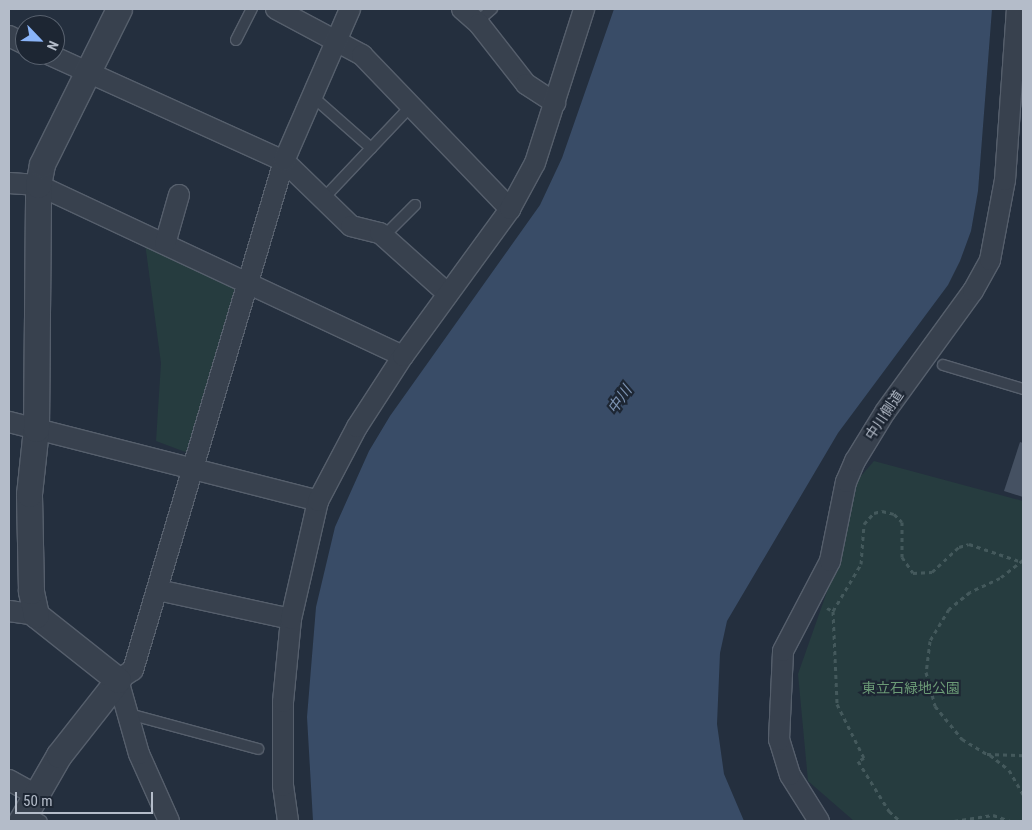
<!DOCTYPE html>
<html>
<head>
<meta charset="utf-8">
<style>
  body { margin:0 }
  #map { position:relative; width:1032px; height:830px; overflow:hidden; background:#242f3e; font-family:"Roboto Condensed","Noto Sans JP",sans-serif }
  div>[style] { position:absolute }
  .green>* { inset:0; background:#263c3f }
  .water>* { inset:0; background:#394c67 }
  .building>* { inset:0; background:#455162 }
  .path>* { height:3px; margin-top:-1.5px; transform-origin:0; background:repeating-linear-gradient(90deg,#44595c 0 4px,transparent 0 8px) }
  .roads { filter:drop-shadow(1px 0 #565f6c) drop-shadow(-1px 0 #565f6c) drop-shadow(0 1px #565f6c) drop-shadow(0 -1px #565f6c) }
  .service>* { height:10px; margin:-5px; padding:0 5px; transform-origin:5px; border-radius:5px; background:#38414e }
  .minor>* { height:20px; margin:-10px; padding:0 10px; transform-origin:10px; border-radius:10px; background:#38414e }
  .tertiary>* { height:25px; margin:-12.5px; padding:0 12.5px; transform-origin:12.5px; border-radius:12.5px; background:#38414e }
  span { translate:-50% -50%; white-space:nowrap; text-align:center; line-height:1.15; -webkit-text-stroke:4.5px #1d2633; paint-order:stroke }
  .street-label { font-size:14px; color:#b4bcc9 }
  .park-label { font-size:14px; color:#6b9a76 }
  .water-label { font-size:15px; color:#7c92b1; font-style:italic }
  .frame { position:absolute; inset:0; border:10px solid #b4bcc9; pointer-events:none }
  .north { position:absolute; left:15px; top:15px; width:50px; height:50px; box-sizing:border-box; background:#1d2633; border:1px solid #59626f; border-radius:50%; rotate:114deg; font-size:14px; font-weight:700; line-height:20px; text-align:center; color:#b4bcc9 }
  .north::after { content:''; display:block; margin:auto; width:18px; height:22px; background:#8ab4f8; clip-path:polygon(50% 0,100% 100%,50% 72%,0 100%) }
  .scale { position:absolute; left:15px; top:792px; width:138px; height:22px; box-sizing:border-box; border:2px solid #b4bcc9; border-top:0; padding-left:6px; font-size:15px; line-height:18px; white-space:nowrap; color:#b4bcc9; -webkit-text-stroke:4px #1d2633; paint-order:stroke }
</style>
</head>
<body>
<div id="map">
  <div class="green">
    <div style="clip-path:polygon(145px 243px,239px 284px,188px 453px,156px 441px,161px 363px)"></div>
    <div style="clip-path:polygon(874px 461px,1023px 501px,1023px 821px,854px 821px,808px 781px,798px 674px,843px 546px,857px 476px,860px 477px)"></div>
  </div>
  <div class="water">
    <div style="clip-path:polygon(614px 9px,992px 9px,978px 191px,971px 231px,960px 261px,948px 285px,838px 433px,727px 621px,720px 653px,717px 724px,724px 774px,744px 821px,313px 821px,307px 717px,316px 607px,335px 527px,369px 451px,390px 416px,540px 205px,562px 158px)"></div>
  </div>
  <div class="building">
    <div style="clip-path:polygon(1020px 442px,1023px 443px,1023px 497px,1004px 491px)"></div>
  </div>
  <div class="path">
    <div style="left:1023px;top:560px;width:29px;rotate:142deg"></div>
    <div style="left:1000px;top:578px;width:33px;rotate:155deg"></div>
    <div style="left:970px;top:592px;width:27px;rotate:141deg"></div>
    <div style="left:949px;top:609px;width:37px;rotate:121deg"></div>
    <div style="left:930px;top:641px;width:31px;rotate:97deg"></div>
    <div style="left:926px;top:672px;width:35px;rotate:75deg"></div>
    <div style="left:935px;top:706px;width:43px;rotate:50.7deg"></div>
    <div style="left:962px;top:739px;width:29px;rotate:31deg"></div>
    <div style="left:987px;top:754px;width:36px;rotate:2deg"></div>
    <div style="left:827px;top:608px;width:7px;rotate:27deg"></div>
    <div style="left:833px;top:611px;width:55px;rotate:-59.2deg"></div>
    <div style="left:861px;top:564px;width:40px;rotate:-85.7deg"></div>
    <div style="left:864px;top:524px;width:15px;rotate:-48deg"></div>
    <div style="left:874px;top:513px;width:8px;rotate:-14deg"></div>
    <div style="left:882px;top:511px;width:12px;rotate:14deg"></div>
    <div style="left:894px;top:514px;width:11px;rotate:45deg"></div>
    <div style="left:902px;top:522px;width:35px;rotate:90deg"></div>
    <div style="left:902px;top:557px;width:19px;rotate:55deg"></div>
    <div style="left:913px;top:573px;width:19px;rotate:-3deg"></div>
    <div style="left:932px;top:572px;width:37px;rotate:-43deg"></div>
    <div style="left:959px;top:547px;width:10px;rotate:-17deg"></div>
    <div style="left:969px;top:544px;width:56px;rotate:18.8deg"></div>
    <div style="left:833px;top:611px;width:93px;rotate:87.5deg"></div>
    <div style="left:837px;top:704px;width:60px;rotate:63.4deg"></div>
    <div style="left:864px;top:758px;width:7px;rotate:153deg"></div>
    <div style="left:858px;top:761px;width:59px;rotate:58.2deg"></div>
    <div style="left:889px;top:811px;width:15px;rotate:42deg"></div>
    <div style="left:990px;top:755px;width:24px;rotate:38deg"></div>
    <div style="left:1009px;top:770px;width:28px;rotate:60deg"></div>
    <div style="left:954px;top:821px;width:39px;rotate:-9deg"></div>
    <div style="left:993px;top:815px;width:18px;rotate:19deg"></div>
  </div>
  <div class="roads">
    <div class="service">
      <div style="left:477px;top:22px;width:20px;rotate:-41deg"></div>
      <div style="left:236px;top:40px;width:35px;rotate:-63deg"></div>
      <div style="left:312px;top:96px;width:79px;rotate:41.4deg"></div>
      <div style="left:323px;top:199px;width:128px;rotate:-46.6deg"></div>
      <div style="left:384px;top:236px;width:44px;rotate:-45deg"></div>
      <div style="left:943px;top:365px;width:84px;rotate:16.7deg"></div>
      <div style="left:125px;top:713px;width:138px;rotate:15.1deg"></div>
      <div style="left:27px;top:812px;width:17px;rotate:31deg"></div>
    </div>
    <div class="minor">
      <div style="left:276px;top:9px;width:98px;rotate:28.1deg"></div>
      <div style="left:362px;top:55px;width:214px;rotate:46.1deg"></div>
      <div style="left:462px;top:9px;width:23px;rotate:41deg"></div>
      <div style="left:479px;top:24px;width:76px;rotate:51.9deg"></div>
      <div style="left:526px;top:84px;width:35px;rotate:33deg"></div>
      <div style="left:9px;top:36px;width:18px;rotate:27deg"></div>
      <div style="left:50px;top:55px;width:257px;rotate:24.4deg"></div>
      <div style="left:284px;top:161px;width:93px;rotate:44.1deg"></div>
      <div style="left:351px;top:226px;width:30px;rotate:14deg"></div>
      <div style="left:380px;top:233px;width:91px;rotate:41.9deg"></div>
      <div style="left:9px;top:183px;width:29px;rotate:4deg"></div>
      <div style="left:38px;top:185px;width:403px;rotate:25.1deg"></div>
      <div style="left:165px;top:244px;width:51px;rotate:-74.1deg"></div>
      <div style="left:9px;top:422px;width:319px;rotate:14.3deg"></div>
      <div style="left:158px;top:590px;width:136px;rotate:12.3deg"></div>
      <div style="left:9px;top:611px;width:27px;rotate:8deg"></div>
      <div style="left:9px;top:780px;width:31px;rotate:29deg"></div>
      <div style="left:169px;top:821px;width:73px;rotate:-114.1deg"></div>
      <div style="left:139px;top:754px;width:77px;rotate:-105.8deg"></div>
      <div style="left:118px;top:680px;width:18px;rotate:-34deg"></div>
      <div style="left:133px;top:670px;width:531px;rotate:-73.48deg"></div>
      <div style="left:284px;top:161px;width:166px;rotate:-66.5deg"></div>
      <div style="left:288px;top:821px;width:35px;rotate:-98deg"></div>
      <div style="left:283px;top:786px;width:84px;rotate:-90deg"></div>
      <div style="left:283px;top:702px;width:83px;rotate:-84.5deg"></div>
      <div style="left:291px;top:619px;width:121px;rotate:-77.1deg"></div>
      <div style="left:318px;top:501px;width:84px;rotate:-62.2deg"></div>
      <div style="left:357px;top:427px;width:85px;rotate:-57.1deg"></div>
      <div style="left:403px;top:356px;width:182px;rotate:-53.9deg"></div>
      <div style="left:510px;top:209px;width:52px;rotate:-61.5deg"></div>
      <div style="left:535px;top:163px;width:162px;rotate:-72.3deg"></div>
      <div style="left:819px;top:821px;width:54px;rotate:-122.2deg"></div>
      <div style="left:790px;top:775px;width:37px;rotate:-107deg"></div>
      <div style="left:779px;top:740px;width:89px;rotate:-87.4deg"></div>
      <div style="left:783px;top:651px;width:102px;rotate:-62.4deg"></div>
      <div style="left:830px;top:561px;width:81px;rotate:-78.6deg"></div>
      <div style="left:846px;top:482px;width:23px;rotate:-67deg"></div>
      <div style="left:855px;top:461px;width:57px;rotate:-58.5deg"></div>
      <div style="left:885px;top:412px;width:150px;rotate:-54deg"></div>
      <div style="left:973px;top:291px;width:35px;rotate:-61deg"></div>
      <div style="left:990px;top:260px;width:81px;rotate:-79.4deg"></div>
      <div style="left:1005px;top:180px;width:171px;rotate:-86deg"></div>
    </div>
    <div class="tertiary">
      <div style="left:21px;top:821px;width:76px;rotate:-60.1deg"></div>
      <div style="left:59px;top:755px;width:95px;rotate:-51.8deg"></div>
      <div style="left:118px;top:680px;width:105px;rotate:-141.6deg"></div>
      <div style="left:36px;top:615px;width:25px;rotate:-102deg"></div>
      <div style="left:31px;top:591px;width:97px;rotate:-91.2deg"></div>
      <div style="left:29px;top:494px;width:65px;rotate:-83.9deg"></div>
      <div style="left:36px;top:429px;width:244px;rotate:-89.5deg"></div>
      <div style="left:38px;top:185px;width:21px;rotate:-79deg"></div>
      <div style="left:42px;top:164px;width:173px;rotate:-63.6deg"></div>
    </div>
  </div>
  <div class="street-label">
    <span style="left:884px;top:415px;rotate:-56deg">中川側道</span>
  </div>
  <div class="park-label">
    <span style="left:911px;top:688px">東立石緑地公園</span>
  </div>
  <div class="water-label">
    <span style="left:620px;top:400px;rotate:-55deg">中川</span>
  </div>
  <div class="frame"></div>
  <div class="north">N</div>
  <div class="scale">50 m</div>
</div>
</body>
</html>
